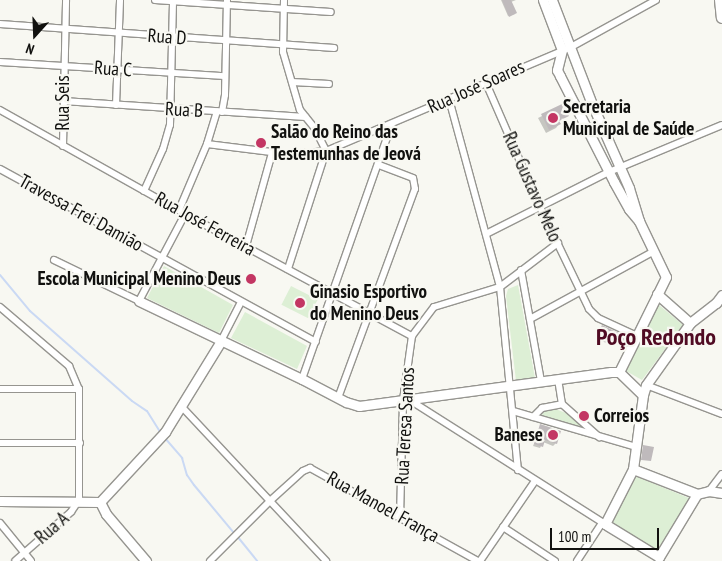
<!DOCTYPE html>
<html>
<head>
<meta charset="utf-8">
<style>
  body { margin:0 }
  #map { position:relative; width:722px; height:561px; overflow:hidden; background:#f8f8f2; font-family:"PT Sans Narrow",sans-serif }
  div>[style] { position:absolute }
  .green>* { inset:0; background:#ddefd5; transform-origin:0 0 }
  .shadow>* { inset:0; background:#0003 }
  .stream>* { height:2px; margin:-1px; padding:0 1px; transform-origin:1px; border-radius:1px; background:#cad9f4 }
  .building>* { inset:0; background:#bfbabc }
  .roads { filter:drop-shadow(1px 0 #969590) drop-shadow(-1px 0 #969590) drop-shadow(0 1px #969590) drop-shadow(0 -1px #969590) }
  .street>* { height:6px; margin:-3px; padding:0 3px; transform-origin:3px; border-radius:3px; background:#fff }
  .secondary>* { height:9px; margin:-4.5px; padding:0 4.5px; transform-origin:4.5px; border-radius:4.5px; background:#fff }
  .primary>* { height:10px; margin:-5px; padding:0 5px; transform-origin:5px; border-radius:5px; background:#fff }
  .dots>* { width:14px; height:14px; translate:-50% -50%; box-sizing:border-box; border:2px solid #f8f8f2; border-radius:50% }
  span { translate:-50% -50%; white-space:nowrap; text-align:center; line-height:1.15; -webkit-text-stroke:4.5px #f8f8f2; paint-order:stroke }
  .street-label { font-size:19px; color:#11110f }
  .poi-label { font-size:19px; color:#11110f; font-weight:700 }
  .left { translate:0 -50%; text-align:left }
  .right { translate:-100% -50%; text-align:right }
  .district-label { font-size:24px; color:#500b23; font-weight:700 }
  .north { position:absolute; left:10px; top:10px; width:50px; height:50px; -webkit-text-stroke:4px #f8f8f2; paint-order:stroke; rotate:200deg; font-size:14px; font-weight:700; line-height:20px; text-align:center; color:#11110f }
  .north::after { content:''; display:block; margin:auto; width:18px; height:22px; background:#11110f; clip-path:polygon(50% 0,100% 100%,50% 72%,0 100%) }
  .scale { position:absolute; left:550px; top:528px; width:109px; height:22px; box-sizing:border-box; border:2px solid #11110f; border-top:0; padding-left:6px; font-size:15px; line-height:18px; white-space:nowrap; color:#11110f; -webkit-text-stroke:4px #f8f8f2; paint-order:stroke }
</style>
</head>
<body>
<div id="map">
  <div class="green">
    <div style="clip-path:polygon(164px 266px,233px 305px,219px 333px,147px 298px)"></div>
    <div style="clip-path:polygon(518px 285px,535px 378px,516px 381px,506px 296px,508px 289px)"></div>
    <div style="left:291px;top:286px;width:30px;height:21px;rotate:27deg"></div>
    <div style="clip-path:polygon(659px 305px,683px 325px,642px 380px,626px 371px)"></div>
    <div style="clip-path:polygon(245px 312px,307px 346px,297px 369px,231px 338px)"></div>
    <div style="clip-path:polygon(553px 408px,571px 415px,585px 429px,541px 416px,546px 409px)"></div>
    <div style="clip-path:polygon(635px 476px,689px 498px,658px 552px,611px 523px)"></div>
  </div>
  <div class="shadow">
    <div style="clip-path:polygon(501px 0,516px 0,511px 2px,515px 14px,508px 16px)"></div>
    <div style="clip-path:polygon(562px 106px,567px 115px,558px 122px,559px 124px,556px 128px,546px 133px,538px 118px)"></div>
    <div style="clip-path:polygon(601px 327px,624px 346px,608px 339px,606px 343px,596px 338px)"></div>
    <div style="clip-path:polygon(541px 426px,556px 443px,553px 446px,543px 442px,540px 448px,533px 446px)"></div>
  </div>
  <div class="stream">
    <div style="left:0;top:275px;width:47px;rotate:50.2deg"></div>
    <div style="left:30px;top:311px;width:136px;rotate:41.4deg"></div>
    <div style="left:132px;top:401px;width:18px;rotate:34deg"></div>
    <div style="left:147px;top:411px;width:26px;rotate:58deg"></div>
    <div style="left:164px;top:437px;width:28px;rotate:49deg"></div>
    <div style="left:182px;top:458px;width:18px;rotate:74deg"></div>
    <div style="left:187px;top:475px;width:12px;rotate:55deg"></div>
    <div style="left:194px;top:485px;width:62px;rotate:50.2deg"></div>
    <div style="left:237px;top:536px;width:32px;rotate:51deg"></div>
  </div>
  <div class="building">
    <div style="clip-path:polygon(502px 0,511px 0,517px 13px,509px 17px)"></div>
    <div style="clip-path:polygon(562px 104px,569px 116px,559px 121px,561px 124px,549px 130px,541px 114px)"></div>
    <div style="clip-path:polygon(602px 325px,629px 338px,625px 347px,609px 339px,607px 343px,596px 337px)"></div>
    <div style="clip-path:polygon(540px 424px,561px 431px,557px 444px,545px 440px,543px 447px,534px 444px)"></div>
    <div style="clip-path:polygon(643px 445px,654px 447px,651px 461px,641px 460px)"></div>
  </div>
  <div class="roads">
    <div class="street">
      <div style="left:155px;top:0;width:176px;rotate:3.9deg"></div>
      <div style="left:284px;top:0;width:52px;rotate:91.1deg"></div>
      <div style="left:283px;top:52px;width:60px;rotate:73.7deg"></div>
      <div style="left:300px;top:110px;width:22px;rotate:51deg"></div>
      <div style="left:314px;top:127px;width:27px;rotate:63deg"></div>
      <div style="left:326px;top:151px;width:124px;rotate:107.9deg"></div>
      <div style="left:0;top:24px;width:335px;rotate:4.1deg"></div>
      <div style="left:0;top:62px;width:225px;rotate:3.6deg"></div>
      <div style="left:292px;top:82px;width:37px;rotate:3deg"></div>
      <div style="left:486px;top:83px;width:135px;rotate:66.5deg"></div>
      <div style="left:540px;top:207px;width:113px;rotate:64.3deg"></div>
      <div style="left:589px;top:309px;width:13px;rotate:45deg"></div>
      <div style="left:598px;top:318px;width:43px;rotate:24.8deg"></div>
      <div style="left:449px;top:99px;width:195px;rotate:74.8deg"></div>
      <div style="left:500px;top:287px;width:184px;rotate:84.4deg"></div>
      <div style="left:63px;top:101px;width:243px;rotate:3.8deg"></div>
      <div style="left:116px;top:105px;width:105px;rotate:-87.8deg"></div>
      <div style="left:0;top:110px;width:212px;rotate:29.3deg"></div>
      <div style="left:185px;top:214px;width:258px;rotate:28.3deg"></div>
      <div style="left:222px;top:112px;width:17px;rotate:-80deg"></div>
      <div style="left:225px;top:95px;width:95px;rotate:-88.8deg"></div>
      <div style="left:207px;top:144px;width:81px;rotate:7.1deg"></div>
      <div style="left:287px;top:154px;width:39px;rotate:-4deg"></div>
      <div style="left:326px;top:151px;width:266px;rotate:-23deg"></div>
      <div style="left:571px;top:47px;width:97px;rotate:-28.9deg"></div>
      <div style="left:63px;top:146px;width:146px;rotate:-88.8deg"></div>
      <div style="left:0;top:169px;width:360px;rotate:28.7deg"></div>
      <div style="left:144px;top:191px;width:46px;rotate:-65.7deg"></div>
      <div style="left:163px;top:149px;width:25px;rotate:-74deg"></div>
      <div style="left:170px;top:125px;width:125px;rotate:-88.6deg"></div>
      <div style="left:179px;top:210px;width:72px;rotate:-67deg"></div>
      <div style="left:207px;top:144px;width:34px;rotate:-73deg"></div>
      <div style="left:486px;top:234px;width:138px;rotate:-26.8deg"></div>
      <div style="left:609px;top:172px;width:122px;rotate:-22.6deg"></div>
      <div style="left:246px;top:246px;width:97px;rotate:-74.4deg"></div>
      <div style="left:54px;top:260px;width:94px;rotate:25.8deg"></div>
      <div style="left:139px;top:301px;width:98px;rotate:-62.1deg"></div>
      <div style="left:521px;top:270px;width:113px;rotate:79.8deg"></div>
      <div style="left:0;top:307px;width:91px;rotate:40.5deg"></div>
      <div style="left:69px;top:366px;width:25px;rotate:67deg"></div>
      <div style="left:79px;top:389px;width:111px;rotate:90deg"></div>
      <div style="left:79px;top:500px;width:14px;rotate:124deg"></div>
      <div style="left:71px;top:512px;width:74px;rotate:138.8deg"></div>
      <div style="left:530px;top:319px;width:141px;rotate:-28.7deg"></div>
      <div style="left:221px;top:341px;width:44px;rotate:-62.9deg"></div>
      <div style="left:302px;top:379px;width:270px;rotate:-70.6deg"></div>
      <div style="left:558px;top:379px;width:25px;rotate:81deg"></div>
      <div style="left:562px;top:404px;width:50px;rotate:41.7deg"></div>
      <div style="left:646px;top:385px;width:81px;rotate:20.9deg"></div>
      <div style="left:0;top:389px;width:79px"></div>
      <div style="left:338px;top:398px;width:223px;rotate:-69.8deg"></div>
      <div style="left:415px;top:189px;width:11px;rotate:-100deg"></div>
      <div style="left:413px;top:178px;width:36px;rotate:-159deg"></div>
      <div style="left:408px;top:399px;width:233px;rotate:32.4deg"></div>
      <div style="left:182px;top:407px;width:211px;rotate:46.9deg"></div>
      <div style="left:513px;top:411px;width:128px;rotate:16.3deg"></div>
      <div style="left:533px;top:417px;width:13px;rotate:-45deg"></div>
      <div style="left:542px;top:408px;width:20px;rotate:-11deg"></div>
      <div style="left:0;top:443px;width:80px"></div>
      <div style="left:709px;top:491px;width:21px;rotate:-53deg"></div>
      <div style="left:400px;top:517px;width:117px;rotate:-88.5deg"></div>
      <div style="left:403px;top:400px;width:65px;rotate:-82deg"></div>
      <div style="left:412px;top:336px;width:36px;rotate:-53deg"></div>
      <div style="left:434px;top:307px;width:69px;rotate:-16.9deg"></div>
      <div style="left:500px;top:287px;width:73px;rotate:-37.2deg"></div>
      <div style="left:0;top:523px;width:49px;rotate:50.8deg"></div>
      <div style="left:503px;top:527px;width:62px;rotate:33.2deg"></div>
      <div style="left:210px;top:561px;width:86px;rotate:-45deg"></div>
      <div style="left:271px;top:500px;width:43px;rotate:-42.2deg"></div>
      <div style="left:303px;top:471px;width:8px;rotate:-23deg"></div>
      <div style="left:310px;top:468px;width:192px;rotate:29deg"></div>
      <div style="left:480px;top:561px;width:97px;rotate:-55.5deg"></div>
      <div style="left:577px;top:561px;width:45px;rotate:-56.7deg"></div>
    </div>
    <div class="secondary">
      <div style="left:543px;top:0;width:53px;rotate:69.2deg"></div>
      <div style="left:562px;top:50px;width:21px;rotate:104deg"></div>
      <div style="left:557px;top:70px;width:7px;rotate:63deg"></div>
      <div style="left:560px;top:76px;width:119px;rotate:63deg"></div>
      <div style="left:614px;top:182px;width:31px;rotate:61deg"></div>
      <div style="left:629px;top:209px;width:16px;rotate:50deg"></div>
      <div style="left:639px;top:221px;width:62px;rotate:64.3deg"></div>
      <div style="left:666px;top:277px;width:106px;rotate:116.3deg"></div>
      <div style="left:552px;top:0;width:111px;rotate:69deg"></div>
      <div style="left:592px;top:104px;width:92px;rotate:66.2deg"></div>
      <div style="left:629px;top:188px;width:34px;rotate:73deg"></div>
      <div style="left:657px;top:294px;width:44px;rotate:41.3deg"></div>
      <div style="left:139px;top:301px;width:181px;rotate:25.6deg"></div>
      <div style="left:302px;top:379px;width:50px;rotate:27.6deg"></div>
      <div style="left:346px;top:402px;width:14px;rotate:17deg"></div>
      <div style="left:359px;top:406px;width:254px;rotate:-7.7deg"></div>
      <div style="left:611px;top:372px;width:8px"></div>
      <div style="left:619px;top:372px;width:33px;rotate:44deg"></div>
      <div style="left:633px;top:469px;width:69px;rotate:21.3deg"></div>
      <div style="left:697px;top:494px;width:74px;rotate:121.1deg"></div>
      <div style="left:659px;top:557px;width:63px;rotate:-148.6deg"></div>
      <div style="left:605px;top:524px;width:62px;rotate:-63deg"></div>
      <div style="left:633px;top:469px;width:75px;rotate:-82.3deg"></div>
      <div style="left:643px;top:395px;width:10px;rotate:-73deg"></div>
      <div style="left:646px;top:385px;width:76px;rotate:-54.6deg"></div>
      <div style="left:690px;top:323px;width:33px;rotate:-38deg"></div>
      <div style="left:716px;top:303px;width:10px;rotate:-53deg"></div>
      <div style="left:697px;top:494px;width:12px;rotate:-14deg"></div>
      <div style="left:709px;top:491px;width:13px;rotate:9deg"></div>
      <div style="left:0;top:501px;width:100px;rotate:0.6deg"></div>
      <div style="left:100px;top:502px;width:96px;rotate:-47.1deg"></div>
      <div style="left:165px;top:432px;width:107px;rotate:-58.4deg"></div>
      <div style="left:100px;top:502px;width:13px;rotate:63deg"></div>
      <div style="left:106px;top:514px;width:62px;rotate:49.6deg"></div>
    </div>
    <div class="primary">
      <div style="left:720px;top:0;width:18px;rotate:84deg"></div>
    </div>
  </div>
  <div class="dots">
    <div style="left:553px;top:118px;background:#c33663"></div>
    <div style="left:261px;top:143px;background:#c33663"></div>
    <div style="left:251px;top:279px;background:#c33663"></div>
    <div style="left:300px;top:303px;background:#c33663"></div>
    <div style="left:584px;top:416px;background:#c33663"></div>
    <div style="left:553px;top:435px;background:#c33663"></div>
  </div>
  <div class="street-label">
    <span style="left:167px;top:37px;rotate:4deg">Rua D</span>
    <span style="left:113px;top:69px;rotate:4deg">Rua C</span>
    <span style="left:476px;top:87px;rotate:-24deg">Rua José Soares</span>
    <span style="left:63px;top:103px;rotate:-90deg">Rua Seis</span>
    <span style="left:184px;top:110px;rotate:3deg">Rua B</span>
    <span style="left:532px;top:187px;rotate:66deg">Rua Gustavo Melo</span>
    <span style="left:81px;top:213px;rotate:29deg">Travessa Frei Damião</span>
    <span style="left:205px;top:224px;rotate:29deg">Rua José Ferreira</span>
    <span style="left:405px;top:426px;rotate:-87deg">Rua Teresa Santos</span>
    <span style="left:383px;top:507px;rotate:29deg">Rua Manoel França</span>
    <span style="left:52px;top:528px;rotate:-41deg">Rua A</span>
  </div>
  <div class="poi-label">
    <span class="left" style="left:563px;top:118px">Secretaria<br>Municipal de Saúde</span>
    <span class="left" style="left:271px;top:143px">Salão do Reino das<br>Testemunhas de Jeová</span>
    <span class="right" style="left:241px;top:279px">Escola Municipal Menino Deus</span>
    <span class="left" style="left:310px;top:303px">Ginasio Esportivo<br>do Menino Deus</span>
    <span class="left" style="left:594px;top:416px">Correios</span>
    <span class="right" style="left:543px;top:435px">Banese</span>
  </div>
  <div class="district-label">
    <span style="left:656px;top:337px">Poço Redondo</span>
  </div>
  <div class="north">N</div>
  <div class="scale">100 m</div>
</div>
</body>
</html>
